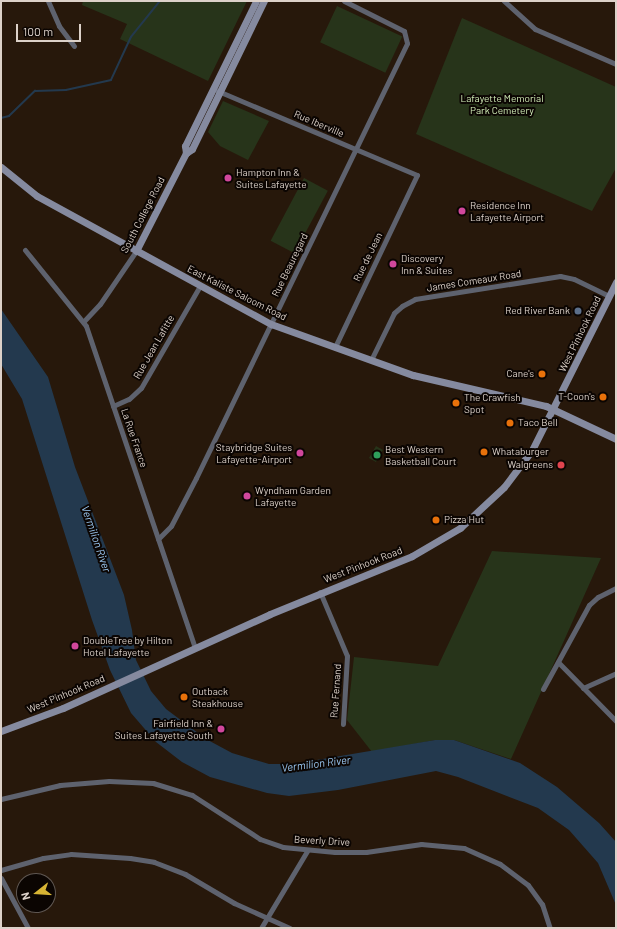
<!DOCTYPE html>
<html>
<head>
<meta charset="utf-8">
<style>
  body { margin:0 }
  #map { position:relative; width:617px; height:929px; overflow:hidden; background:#27180b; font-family:Barlow,sans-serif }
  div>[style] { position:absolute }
  .green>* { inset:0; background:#27341a; transform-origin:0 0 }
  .water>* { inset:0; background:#23394e }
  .stream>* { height:1.5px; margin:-0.75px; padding:0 0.75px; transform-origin:0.75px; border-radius:0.75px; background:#23394e }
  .street>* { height:5px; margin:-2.5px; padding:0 2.5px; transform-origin:2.5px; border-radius:2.5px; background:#5e626e }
  .secondary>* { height:7px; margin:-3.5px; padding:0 3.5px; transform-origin:3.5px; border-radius:3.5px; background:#858a9f }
  .dots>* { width:11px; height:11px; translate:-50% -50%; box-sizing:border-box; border:2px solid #0b0502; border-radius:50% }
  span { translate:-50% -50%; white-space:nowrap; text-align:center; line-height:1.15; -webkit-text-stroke:4px #0b0502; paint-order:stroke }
  .park-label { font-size:10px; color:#d2eeb8 }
  .street-label { font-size:10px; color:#dcd1c9 }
  .poi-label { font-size:10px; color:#dcd1c9 }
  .left { translate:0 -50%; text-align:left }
  .right { translate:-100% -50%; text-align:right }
  .water-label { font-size:11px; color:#9bc8f2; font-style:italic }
  .frame { position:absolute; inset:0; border:2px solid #dcd1c9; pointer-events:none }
  .north { position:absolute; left:16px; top:873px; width:40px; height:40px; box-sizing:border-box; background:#0b0502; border:1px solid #5f5752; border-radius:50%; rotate:253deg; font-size:11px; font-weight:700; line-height:16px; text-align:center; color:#dcd1c9 }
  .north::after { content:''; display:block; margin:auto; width:14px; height:18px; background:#d7b434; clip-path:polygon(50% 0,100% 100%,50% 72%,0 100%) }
  .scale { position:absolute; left:16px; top:24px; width:65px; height:18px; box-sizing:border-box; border:2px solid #dcd1c9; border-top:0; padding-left:5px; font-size:12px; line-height:14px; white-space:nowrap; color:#dcd1c9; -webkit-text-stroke:3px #0b0502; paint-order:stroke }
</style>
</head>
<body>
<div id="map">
  <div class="green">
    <div style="clip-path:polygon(83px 1px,247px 1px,208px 81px,120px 39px,127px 24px,82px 5px)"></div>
    <div style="left:337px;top:6px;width:72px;height:40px;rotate:25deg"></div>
    <div style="clip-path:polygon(462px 18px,616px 87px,616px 168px,592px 211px,416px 134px)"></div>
    <div style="clip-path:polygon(223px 101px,269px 121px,248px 160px,220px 146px,208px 132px)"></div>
    <div style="left:304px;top:178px;width:27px;height:71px;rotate:28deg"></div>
    <div style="left:376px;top:446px;width:8px;height:14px;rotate:30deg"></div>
    <div style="clip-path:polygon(492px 551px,601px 558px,511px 759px,454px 740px,435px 740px,372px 752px,347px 720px,354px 657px,438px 666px)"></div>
  </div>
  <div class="water">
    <div style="clip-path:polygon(1px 309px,48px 377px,75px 467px,124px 595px,132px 630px,136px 660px,151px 691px,166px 709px,206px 739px,232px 753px,269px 764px,293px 764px,435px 740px,454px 740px,520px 763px,557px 787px,599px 823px,616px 842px,616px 905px,598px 863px,569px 830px,538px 808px,458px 777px,436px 771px,338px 790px,289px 796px,267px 793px,210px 777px,182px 762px,156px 742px,131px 713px,110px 670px,92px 620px,22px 399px,1px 364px)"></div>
  </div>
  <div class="stream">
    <div style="left:1px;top:118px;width:8px;rotate:-14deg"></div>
    <div style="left:9px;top:116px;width:36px;rotate:-44deg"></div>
    <div style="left:35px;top:91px;width:31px;rotate:-2deg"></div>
    <div style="left:66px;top:90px;width:46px;rotate:-12.5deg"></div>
    <div style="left:111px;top:80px;width:47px;rotate:-65.1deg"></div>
    <div style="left:131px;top:37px;width:46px;rotate:-51.1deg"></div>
  </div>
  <div class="street">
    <div style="left:48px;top:1px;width:27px;rotate:66deg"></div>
    <div style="left:59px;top:26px;width:25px;rotate:53deg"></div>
    <div style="left:504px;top:1px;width:42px;rotate:42.1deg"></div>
    <div style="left:535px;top:29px;width:88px;rotate:23.4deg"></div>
    <div style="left:218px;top:91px;width:216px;rotate:22.9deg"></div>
    <div style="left:417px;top:175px;width:191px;rotate:115.5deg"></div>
    <div style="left:25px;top:250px;width:97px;rotate:51.2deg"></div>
    <div style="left:86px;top:326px;width:340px;rotate:71.3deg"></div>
    <div style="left:84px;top:321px;width:23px;rotate:-47deg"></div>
    <div style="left:100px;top:304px;width:64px;rotate:-55.8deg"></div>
    <div style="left:371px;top:360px;width:52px;rotate:-63.9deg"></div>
    <div style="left:394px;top:313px;width:11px;rotate:-41deg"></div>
    <div style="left:402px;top:306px;width:15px;rotate:-28deg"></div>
    <div style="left:415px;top:299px;width:147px;rotate:-9deg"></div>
    <div style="left:560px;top:276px;width:14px;rotate:12deg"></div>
    <div style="left:574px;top:279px;width:39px;rotate:26deg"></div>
    <div style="left:113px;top:406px;width:17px;rotate:-24deg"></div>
    <div style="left:129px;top:399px;width:16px;rotate:-43deg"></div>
    <div style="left:141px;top:388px;width:118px;rotate:-60deg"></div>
    <div style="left:158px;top:539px;width:18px;rotate:-45deg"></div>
    <div style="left:171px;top:526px;width:54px;rotate:-62.5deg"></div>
    <div style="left:196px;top:478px;width:483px;rotate:-64.1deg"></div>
    <div style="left:407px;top:43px;width:12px;rotate:-104deg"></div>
    <div style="left:404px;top:31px;width:67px;rotate:-153.4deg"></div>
    <div style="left:320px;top:592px;width:69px;rotate:67.1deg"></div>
    <div style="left:347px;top:656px;width:68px;rotate:93.4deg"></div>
    <div style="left:558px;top:662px;width:83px;rotate:45.5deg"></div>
    <div style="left:583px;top:688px;width:36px;rotate:-24deg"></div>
    <div style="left:543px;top:689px;width:96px;rotate:-61.3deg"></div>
    <div style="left:589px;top:605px;width:12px;rotate:-42deg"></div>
    <div style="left:598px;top:597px;width:20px;rotate:-27deg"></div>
    <div style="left:1px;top:799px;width:61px;rotate:-13.3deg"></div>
    <div style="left:60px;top:785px;width:49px;rotate:-4.7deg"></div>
    <div style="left:109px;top:781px;width:44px;rotate:2.6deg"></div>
    <div style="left:153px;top:783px;width:41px;rotate:17.1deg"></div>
    <div style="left:192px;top:795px;width:81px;rotate:32.9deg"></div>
    <div style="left:260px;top:839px;width:24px;rotate:19deg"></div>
    <div style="left:283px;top:847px;width:52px;rotate:5.5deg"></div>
    <div style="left:335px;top:852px;width:31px"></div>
    <div style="left:366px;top:852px;width:56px;rotate:-8.3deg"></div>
    <div style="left:421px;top:844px;width:43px;rotate:5.3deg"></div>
    <div style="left:464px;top:848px;width:39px;rotate:24deg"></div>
    <div style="left:500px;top:864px;width:35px;rotate:37deg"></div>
    <div style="left:528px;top:885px;width:24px;rotate:54deg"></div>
    <div style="left:542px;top:904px;width:25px;rotate:72deg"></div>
    <div style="left:1px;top:870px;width:44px;rotate:-15.9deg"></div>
    <div style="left:43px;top:858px;width:28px;rotate:-8deg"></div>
    <div style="left:71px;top:854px;width:59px;rotate:3.9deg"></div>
    <div style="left:130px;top:858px;width:24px;rotate:9deg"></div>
    <div style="left:154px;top:862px;width:33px;rotate:21deg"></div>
    <div style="left:185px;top:874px;width:57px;rotate:30.6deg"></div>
    <div style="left:234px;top:903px;width:61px;rotate:24.1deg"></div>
    <div style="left:1px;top:878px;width:57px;rotate:61.6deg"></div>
    <div style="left:261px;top:928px;width:90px;rotate:-59.1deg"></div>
  </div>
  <div class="secondary">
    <div style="left:186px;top:153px;width:7px;rotate:-34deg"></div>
    <div style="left:192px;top:149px;width:165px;rotate:-64.1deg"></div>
    <div style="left:1px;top:167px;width:46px;rotate:38.9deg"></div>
    <div style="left:37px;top:196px;width:267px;rotate:28.7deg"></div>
    <div style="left:271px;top:324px;width:151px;rotate:19.8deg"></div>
    <div style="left:413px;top:375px;width:137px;rotate:13.1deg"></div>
    <div style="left:546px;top:406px;width:77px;rotate:25.2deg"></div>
    <div style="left:136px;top:251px;width:110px;rotate:-63deg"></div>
    <div style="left:186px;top:153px;width:7px;rotate:-98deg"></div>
    <div style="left:185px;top:146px;width:161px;rotate:-63.9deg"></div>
    <div style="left:1px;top:731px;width:66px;rotate:-20.4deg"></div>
    <div style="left:63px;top:708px;width:227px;rotate:-24.4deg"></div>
    <div style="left:270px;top:614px;width:153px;rotate:-22.2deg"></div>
    <div style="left:412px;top:556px;width:56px;rotate:-30.3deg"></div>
    <div style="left:460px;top:528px;width:60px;rotate:-43deg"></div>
    <div style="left:504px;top:487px;width:46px;rotate:-52.9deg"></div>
    <div style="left:532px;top:450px;width:188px;rotate:-63.4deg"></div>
  </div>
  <div class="dots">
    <div style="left:228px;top:178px;background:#d1479c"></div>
    <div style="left:462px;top:211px;background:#d1479c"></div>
    <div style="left:393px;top:264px;background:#d1479c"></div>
    <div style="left:578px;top:311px;background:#5c6f8a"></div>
    <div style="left:542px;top:374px;background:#e8710a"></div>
    <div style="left:603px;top:397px;background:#e8710a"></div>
    <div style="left:456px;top:403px;background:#e8710a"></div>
    <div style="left:510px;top:423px;background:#e8710a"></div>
    <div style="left:484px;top:452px;background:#e8710a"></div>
    <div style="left:300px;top:453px;background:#d1479c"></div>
    <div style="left:377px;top:455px;background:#2e9e5b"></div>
    <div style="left:561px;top:465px;background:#e0444e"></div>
    <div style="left:247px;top:496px;background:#d1479c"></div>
    <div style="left:436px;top:520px;background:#e8710a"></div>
    <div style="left:75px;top:646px;background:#d1479c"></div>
    <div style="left:184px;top:697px;background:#e8710a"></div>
    <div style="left:221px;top:729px;background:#d1479c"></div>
  </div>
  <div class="park-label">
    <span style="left:502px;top:104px">Lafayette Memorial<br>Park Cemetery</span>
  </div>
  <div class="street-label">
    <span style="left:319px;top:124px;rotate:23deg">Rue Iberville</span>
    <span style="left:143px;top:215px;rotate:-63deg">South College Road</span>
    <span style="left:368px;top:257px;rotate:-64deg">Rue de Jean</span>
    <span style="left:290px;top:265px;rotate:-64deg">Rue Beauregard</span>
    <span style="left:474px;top:281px;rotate:-9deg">James Comeaux Road</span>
    <span style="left:237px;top:293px;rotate:27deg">East Kaliste Saloom Road</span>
    <span style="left:580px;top:334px;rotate:-64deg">West Pinhook Road</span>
    <span style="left:154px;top:347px;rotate:-60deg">Rue Jean Lafitte</span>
    <span style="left:134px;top:438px;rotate:71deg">La Rue France</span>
    <span style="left:363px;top:565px;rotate:-21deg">West Pinhook Road</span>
    <span style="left:336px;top:691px;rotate:-86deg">Rue Fernand</span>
    <span style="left:66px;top:694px;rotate:-23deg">West Pinhook Road</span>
    <span style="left:322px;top:841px;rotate:3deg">Beverly Drive</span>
  </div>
  <div class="poi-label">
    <span class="left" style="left:236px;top:178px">Hampton Inn &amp;<br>Suites Lafayette</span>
    <span class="left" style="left:470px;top:211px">Residence Inn<br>Lafayette Airport</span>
    <span class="left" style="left:401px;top:264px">Discovery<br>Inn &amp; Suites</span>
    <span class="right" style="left:570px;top:311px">Red River Bank</span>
    <span class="right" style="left:534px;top:374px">Cane's</span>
    <span class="left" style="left:464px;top:403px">The Crawfish<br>Spot</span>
    <span class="right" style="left:595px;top:397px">T-Coon's</span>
    <span class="left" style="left:518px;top:423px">Taco Bell</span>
    <span class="right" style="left:292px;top:453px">Staybridge Suites<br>Lafayette-Airport</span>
    <span class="left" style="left:385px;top:455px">Best Western<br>Basketball Court</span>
    <span class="left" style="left:492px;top:452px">Whataburger</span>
    <span class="right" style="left:553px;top:465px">Walgreens</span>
    <span class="left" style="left:255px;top:496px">Wyndham Garden<br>Lafayette</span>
    <span class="left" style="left:444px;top:520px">Pizza Hut</span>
    <span class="left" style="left:83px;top:646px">DoubleTree by Hilton<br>Hotel Lafayette</span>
    <span class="left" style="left:192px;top:697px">Outback<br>Steakhouse</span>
    <span class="right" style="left:213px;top:729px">Fairfield Inn &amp;<br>Suites Lafayette South</span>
  </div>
  <div class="water-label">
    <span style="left:96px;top:539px;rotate:71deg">Vermilion River</span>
    <span style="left:316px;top:764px;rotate:-7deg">Vermilion River</span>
  </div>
  <div class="frame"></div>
  <div class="north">N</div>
  <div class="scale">100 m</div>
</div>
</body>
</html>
